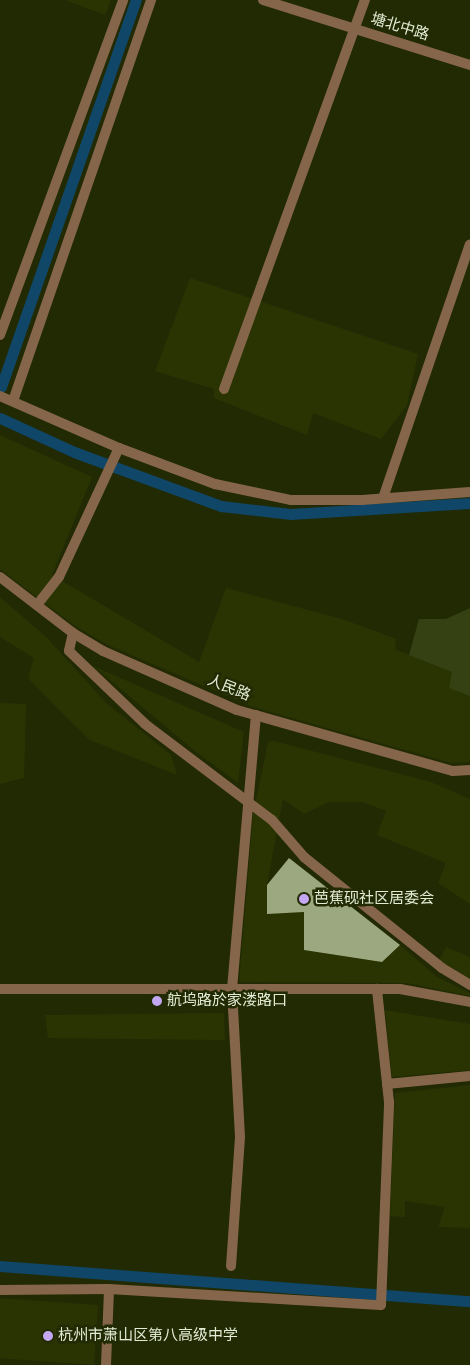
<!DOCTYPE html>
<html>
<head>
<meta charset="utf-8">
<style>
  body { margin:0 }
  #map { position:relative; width:470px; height:1365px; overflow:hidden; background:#212a03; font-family:"DejaVu Sans","Noto Sans SC",sans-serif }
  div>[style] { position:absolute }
  .built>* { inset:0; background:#2a3403; transform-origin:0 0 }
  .green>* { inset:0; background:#364113 }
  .canal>* { height:11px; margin:-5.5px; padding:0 5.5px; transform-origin:5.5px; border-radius:5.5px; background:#104667 }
  .building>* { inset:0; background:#9ca87f }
  .minor>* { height:10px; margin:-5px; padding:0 5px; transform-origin:5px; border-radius:5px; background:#86664a }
  .dots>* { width:14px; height:14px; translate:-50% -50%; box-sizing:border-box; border:2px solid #212a03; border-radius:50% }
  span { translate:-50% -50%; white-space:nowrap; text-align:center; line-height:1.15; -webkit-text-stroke:5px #212a03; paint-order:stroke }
  .street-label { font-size:15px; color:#e4ebd5 }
  .poi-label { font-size:15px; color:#e4ebd5 }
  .left { translate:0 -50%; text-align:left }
</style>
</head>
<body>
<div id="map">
  <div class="built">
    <div style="clip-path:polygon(65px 0,111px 0,105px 15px)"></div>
    <div style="clip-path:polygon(190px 278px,418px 354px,407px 405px,381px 439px,313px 413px,307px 435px,214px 398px,214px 389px,155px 371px)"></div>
    <div style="clip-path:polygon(0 435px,92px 477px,52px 575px,199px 662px,226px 588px,345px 620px,396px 639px,395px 649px,452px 672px,450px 688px,470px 696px,470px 762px,451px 763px,253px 707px,108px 645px,75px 626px,0 569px)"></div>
    <div style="clip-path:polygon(0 597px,47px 638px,106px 703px,171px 755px,177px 775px,90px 740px,58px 709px,28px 678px,34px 658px,0 637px)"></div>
    <div style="clip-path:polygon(93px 666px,244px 732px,238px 783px,195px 751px)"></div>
    <div style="clip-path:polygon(0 703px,26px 704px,24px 778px,0 784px)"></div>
    <div style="clip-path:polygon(274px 741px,431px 782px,470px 799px,470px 904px,438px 883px,446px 863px,377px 835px,386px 811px,363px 802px,329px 802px,304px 814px,283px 799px,267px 885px,267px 914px,304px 912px,304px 950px,382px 962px,400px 945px,437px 977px,470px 993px,470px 996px,407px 983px,239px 982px,253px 816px,268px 742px)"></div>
    <div style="clip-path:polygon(446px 947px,470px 957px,470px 979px,439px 960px)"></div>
    <div style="clip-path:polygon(385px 1010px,470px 1024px,470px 1070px,392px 1077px)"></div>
    <div style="clip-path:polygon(224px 1013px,225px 1040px,48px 1038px,45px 1015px)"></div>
    <div style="clip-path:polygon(470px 1085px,470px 1228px,438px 1227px,445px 1207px,405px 1201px,405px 1217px,390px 1216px,395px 1093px)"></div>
    <div style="left:98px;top:1305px;width:60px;height:98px;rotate:94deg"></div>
  </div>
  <div class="green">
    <div style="clip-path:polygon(470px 608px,470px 696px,449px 688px,452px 672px,409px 655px,419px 619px,446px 619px)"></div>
  </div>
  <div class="canal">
    <div style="left:1px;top:387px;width:410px;rotate:-70.8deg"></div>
    <div style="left:0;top:418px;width:81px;rotate:24.7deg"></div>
    <div style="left:74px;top:452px;width:157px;rotate:20.2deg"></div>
    <div style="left:221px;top:506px;width:70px;rotate:6.5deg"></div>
    <div style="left:291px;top:514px;width:179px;rotate:-3.5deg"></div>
    <div style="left:0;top:1266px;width:471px;rotate:4.3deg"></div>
  </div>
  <div class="building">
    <div style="clip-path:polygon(289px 858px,400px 945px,382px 962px,304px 950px,304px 912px,267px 914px,267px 885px)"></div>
  </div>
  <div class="minor">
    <div style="left:263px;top:0;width:217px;rotate:17.4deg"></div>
    <div style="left:0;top:335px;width:357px;rotate:-69.8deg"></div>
    <div style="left:224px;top:389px;width:414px;rotate:-70.1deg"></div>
    <div style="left:0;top:396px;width:130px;rotate:23.6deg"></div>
    <div style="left:119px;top:448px;width:103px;rotate:20.6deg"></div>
    <div style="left:215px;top:484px;width:78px;rotate:11.9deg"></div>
    <div style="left:291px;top:500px;width:71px"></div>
    <div style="left:362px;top:500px;width:108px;rotate:-4.2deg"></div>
    <div style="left:13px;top:401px;width:424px;rotate:-71deg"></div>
    <div style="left:383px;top:498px;width:268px;rotate:-71.1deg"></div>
    <div style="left:0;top:577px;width:92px;rotate:37.5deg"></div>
    <div style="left:73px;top:633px;width:35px;rotate:31deg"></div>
    <div style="left:103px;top:651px;width:146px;rotate:23.8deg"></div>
    <div style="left:237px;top:710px;width:224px;rotate:15.8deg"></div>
    <div style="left:453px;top:771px;width:17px;rotate:-3deg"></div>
    <div style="left:37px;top:605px;width:36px;rotate:-52deg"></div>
    <div style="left:59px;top:577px;width:142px;rotate:-65.1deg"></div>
    <div style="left:73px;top:633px;width:18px;rotate:103deg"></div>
    <div style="left:69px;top:651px;width:105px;rotate:43.8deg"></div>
    <div style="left:145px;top:724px;width:159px;rotate:37.1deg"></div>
    <div style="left:272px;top:820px;width:49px;rotate:49.1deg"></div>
    <div style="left:304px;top:857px;width:177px;rotate:38.8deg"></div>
    <div style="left:442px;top:968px;width:33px;rotate:31deg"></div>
    <div style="left:0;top:989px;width:400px"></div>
    <div style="left:400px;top:989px;width:71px;rotate:10.5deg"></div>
    <div style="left:387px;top:1084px;width:83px;rotate:-5.5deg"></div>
    <div style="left:231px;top:1266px;width:129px;rotate:-86deg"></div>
    <div style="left:240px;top:1137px;width:148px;rotate:-93.1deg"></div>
    <div style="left:232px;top:989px;width:275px;rotate:-85deg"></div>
    <div style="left:0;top:1290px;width:109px;rotate:-0.5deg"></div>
    <div style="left:109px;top:1289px;width:272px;rotate:3.4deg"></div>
    <div style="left:381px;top:1305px;width:203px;rotate:-87.7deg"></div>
    <div style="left:389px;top:1102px;width:114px;rotate:-96.1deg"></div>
    <div style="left:106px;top:1365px;width:76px;rotate:-87.7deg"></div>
  </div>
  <div class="dots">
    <div style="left:304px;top:899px;background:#c3a7f2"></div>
    <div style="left:157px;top:1001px;background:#c3a7f2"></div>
    <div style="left:48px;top:1336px;background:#c3a7f2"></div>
  </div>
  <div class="street-label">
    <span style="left:400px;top:27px;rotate:17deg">塘北中路</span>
    <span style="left:229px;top:688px;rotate:22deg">人民路</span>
  </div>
  <div class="poi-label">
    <span class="left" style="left:314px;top:899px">芭蕉砚社区居委会</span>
    <span class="left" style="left:167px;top:1001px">航坞路於家溇路口</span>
    <span class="left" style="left:58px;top:1336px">杭州市萧山区第八高级中学</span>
  </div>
</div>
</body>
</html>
